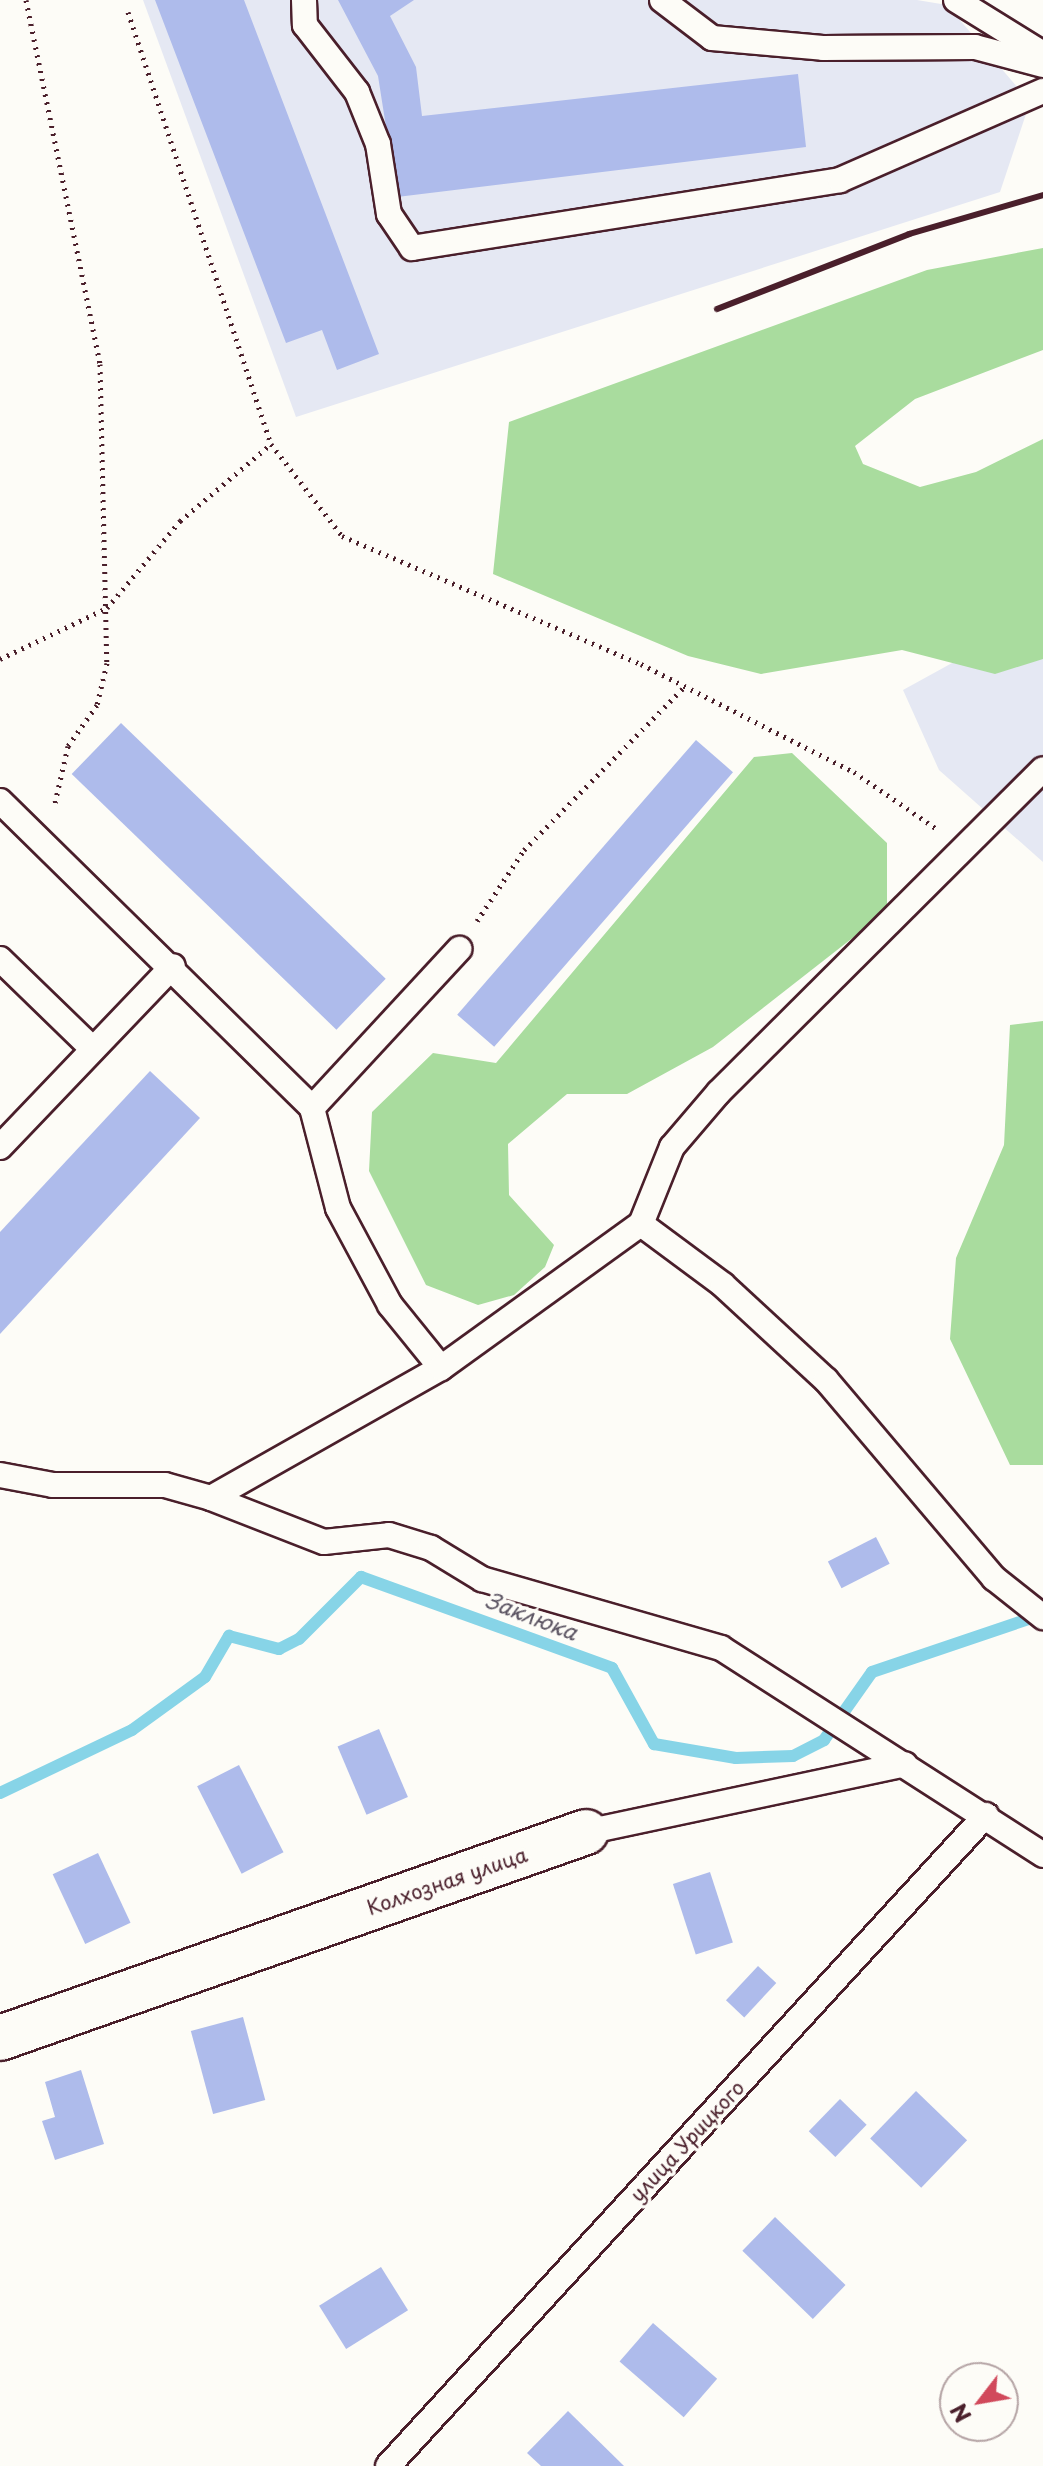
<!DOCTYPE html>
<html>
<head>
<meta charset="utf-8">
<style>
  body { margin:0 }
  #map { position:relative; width:1043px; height:2466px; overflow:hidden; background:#fdfcf7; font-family:"Playpen Sans",sans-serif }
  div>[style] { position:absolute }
  .built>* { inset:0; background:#e5e8f3 }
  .green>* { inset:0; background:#a9dc9e }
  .stream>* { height:12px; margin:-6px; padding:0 6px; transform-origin:6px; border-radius:6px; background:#87d4e7 }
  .building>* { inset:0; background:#aebbeb; transform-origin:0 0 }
  .path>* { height:5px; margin-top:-2.5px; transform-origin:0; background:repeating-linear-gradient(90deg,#4a1f2b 0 2px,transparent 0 8px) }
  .roads { filter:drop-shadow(2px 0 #4a1f2b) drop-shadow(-2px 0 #4a1f2b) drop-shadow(0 2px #4a1f2b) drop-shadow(0 -2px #4a1f2b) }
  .service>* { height:24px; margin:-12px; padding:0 12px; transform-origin:12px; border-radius:12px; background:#fdfcf7 }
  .minor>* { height:44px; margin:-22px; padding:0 22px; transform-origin:22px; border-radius:22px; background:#fdfcf7 }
  .rail>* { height:6px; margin:-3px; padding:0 3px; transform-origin:3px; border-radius:3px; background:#4a1f2b }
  span { translate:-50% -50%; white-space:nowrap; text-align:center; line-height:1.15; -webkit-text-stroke:7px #fdfcf7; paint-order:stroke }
  .street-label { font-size:20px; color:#4a1f2b }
  .water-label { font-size:22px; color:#5c5563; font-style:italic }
  .north { position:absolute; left:939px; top:2362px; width:80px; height:80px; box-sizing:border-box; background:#fdfcf7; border:2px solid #b5a4a5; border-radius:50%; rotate:239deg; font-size:22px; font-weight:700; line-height:32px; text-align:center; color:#4a1f2b }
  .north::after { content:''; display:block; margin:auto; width:28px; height:36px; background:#d1495b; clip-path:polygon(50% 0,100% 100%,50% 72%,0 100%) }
</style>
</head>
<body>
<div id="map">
  <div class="built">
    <div style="clip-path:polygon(143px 0,917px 0,947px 5px,1030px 102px,1000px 192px,296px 417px)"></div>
    <div style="clip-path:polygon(1043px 613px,1043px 862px,939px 770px,903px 690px)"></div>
  </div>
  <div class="green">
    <div style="clip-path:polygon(1043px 248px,1043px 350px,915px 399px,855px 446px,863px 464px,920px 487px,976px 472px,1043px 439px,1043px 659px,995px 674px,902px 650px,761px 674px,688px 656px,493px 574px,509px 422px,927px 270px)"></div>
    <div style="clip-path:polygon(792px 753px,887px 843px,887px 911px,713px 1047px,627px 1094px,567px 1094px,508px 1144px,509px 1195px,554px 1245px,545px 1267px,514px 1295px,478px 1305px,426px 1285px,369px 1171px,372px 1112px,433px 1053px,496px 1063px,754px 757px)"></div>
    <div style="clip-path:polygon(1043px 1021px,1043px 1465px,1010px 1465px,950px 1339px,956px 1258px,1004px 1145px,1010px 1025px)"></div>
  </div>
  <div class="stream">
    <div style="left:0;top:1793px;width:146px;rotate:-25.5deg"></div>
    <div style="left:132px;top:1730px;width:90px;rotate:-36deg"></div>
    <div style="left:205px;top:1677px;width:48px;rotate:-59.7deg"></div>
    <div style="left:229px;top:1636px;width:52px;rotate:14.6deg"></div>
    <div style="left:279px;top:1649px;width:22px;rotate:-27deg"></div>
    <div style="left:299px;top:1639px;width:88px;rotate:-45deg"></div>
    <div style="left:361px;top:1577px;width:267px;rotate:19.9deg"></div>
    <div style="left:612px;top:1668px;width:87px;rotate:61.1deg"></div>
    <div style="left:654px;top:1744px;width:83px;rotate:9.7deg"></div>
    <div style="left:736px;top:1758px;width:57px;rotate:-2deg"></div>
    <div style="left:793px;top:1756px;width:35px;rotate:-27deg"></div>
    <div style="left:824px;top:1740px;width:83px;rotate:-54.8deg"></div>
    <div style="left:872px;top:1672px;width:177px;rotate:-18.7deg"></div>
  </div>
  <div class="building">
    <div style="clip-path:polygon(155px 0,244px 0,379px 354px,337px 370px,322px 330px,286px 343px)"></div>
    <div style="clip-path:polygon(338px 0,414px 0,390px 16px,416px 67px,422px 116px,798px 74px,806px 147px,397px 197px,378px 76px)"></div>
    <div style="left:121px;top:723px;width:368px;height:71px;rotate:44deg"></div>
    <div style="left:696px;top:740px;width:49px;height:364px;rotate:41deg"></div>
    <div style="clip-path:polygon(150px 1071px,200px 1118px,0 1334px,0 1232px)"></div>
    <div style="left:876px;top:1537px;width:30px;height:54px;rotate:63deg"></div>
    <div style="left:379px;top:1729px;width:74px;height:45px;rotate:67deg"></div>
    <div style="left:239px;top:1765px;width:98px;height:47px;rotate:63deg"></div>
    <div style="left:98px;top:1853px;width:77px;height:50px;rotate:65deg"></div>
    <div style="left:710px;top:1872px;width:74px;height:39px;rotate:72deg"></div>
    <div style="left:758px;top:1966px;width:25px;height:47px;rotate:43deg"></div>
    <div style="left:243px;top:2017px;width:86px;height:54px;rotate:75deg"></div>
    <div style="clip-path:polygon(81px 2070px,104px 2144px,55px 2160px,42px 2121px,55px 2117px,45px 2082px)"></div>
    <div style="left:916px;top:2091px;width:71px;height:66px;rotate:44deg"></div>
    <div style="left:840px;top:2099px;width:37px;height:45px;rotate:44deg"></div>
    <div style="left:775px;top:2217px;width:98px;height:47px;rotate:44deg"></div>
    <div style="left:381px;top:2267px;width:51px;height:73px;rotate:58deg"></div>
    <div style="left:653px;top:2323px;width:85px;height:51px;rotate:41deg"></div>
    <div style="clip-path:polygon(568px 2411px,624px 2466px,541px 2466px,527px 2453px)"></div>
  </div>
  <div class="path">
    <div style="left:26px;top:0;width:371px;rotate:78.5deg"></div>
    <div style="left:100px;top:364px;width:299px;rotate:88.7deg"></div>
    <div style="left:107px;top:663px;width:43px;rotate:103.4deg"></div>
    <div style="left:97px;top:705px;width:50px;rotate:125.3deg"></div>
    <div style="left:68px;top:746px;width:63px;rotate:102.9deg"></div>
    <div style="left:128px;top:12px;width:455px;rotate:71.7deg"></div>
    <div style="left:271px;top:444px;width:116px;rotate:52.3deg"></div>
    <div style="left:342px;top:536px;width:325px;rotate:23.2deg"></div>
    <div style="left:641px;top:664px;width:239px;rotate:26.9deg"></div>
    <div style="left:854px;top:772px;width:101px;rotate:34.5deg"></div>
    <div style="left:0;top:659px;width:119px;rotate:-25.5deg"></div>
    <div style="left:107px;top:608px;width:114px;rotate:-50deg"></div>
    <div style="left:180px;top:521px;width:119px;rotate:-40.2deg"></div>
    <div style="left:477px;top:921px;width:85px;rotate:-56.5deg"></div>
    <div style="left:524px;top:850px;width:230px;rotate:-45.5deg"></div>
  </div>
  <div class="roads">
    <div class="service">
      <div style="left:304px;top:0;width:25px;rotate:88deg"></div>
      <div style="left:305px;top:25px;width:85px;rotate:52.2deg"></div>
      <div style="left:357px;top:92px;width:56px;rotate:68deg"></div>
      <div style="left:378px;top:144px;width:71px;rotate:81.1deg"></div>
      <div style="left:389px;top:214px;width:41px;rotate:55.9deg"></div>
      <div style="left:412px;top:248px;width:433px;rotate:-9deg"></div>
      <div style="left:840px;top:180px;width:222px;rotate:-23.7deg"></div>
      <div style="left:662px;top:0;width:63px;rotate:37.2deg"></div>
      <div style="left:712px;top:38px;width:111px;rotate:5.1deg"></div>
      <div style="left:823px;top:48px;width:152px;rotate:-0.4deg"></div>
      <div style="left:975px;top:47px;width:70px;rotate:14.8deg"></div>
      <div style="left:956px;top:0;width:102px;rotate:31.8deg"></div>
      <div style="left:0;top:801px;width:438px;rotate:44.5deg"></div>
      <div style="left:312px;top:1108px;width:217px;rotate:-47.2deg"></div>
      <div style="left:0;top:959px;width:129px;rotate:44.1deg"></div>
      <div style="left:312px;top:1108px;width:103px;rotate:75.4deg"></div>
      <div style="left:338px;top:1208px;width:110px;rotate:61.8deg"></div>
      <div style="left:390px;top:1305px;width:81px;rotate:51deg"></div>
      <div style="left:0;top:1147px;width:250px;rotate:-46.3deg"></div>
      <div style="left:641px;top:1224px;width:102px;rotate:36.6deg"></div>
      <div style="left:723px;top:1285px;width:140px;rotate:42.7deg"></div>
      <div style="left:826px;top:1380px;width:260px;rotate:49.7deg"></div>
      <div style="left:994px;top:1578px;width:63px;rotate:38.5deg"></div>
      <div style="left:0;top:1475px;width:54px;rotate:10.7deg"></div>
      <div style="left:53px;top:1485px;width:112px"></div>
      <div style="left:165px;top:1485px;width:48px;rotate:15.8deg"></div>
      <div style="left:211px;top:1498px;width:264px;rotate:-29.5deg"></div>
      <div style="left:441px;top:1368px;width:246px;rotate:-35.8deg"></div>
      <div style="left:641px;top:1224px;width:83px;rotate:-68.1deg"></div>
      <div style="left:672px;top:1147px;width:72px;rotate:-49.5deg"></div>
      <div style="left:719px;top:1092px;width:457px;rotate:-44.9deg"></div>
      <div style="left:211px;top:1498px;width:121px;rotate:21.3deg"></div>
      <div style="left:324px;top:1542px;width:65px;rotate:-6.1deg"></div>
      <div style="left:389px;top:1535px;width:44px;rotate:17.2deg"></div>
      <div style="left:431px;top:1548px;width:60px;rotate:31.3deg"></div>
      <div style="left:482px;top:1579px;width:249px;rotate:16.1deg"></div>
      <div style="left:721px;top:1648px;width:383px;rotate:32.7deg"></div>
      <div style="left:586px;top:1832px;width:326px;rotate:-12deg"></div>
      <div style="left:388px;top:2466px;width:884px;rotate:-47.43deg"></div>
    </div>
    <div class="minor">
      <div style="left:0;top:2038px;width:621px;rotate:-19.37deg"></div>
    </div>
  </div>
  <div class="rail">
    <div style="left:717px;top:309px;width:206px;rotate:-21.3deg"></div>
    <div style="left:909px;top:234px;width:140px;rotate:-16.2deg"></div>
  </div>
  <div class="street-label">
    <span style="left:447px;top:1881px;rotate:-19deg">Колхозная улица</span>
    <span style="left:687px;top:2141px;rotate:-47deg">улица Урицкого</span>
  </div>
  <div class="water-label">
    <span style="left:532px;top:1615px;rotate:21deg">Заклюка</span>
  </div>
  <div class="north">N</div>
</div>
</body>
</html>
